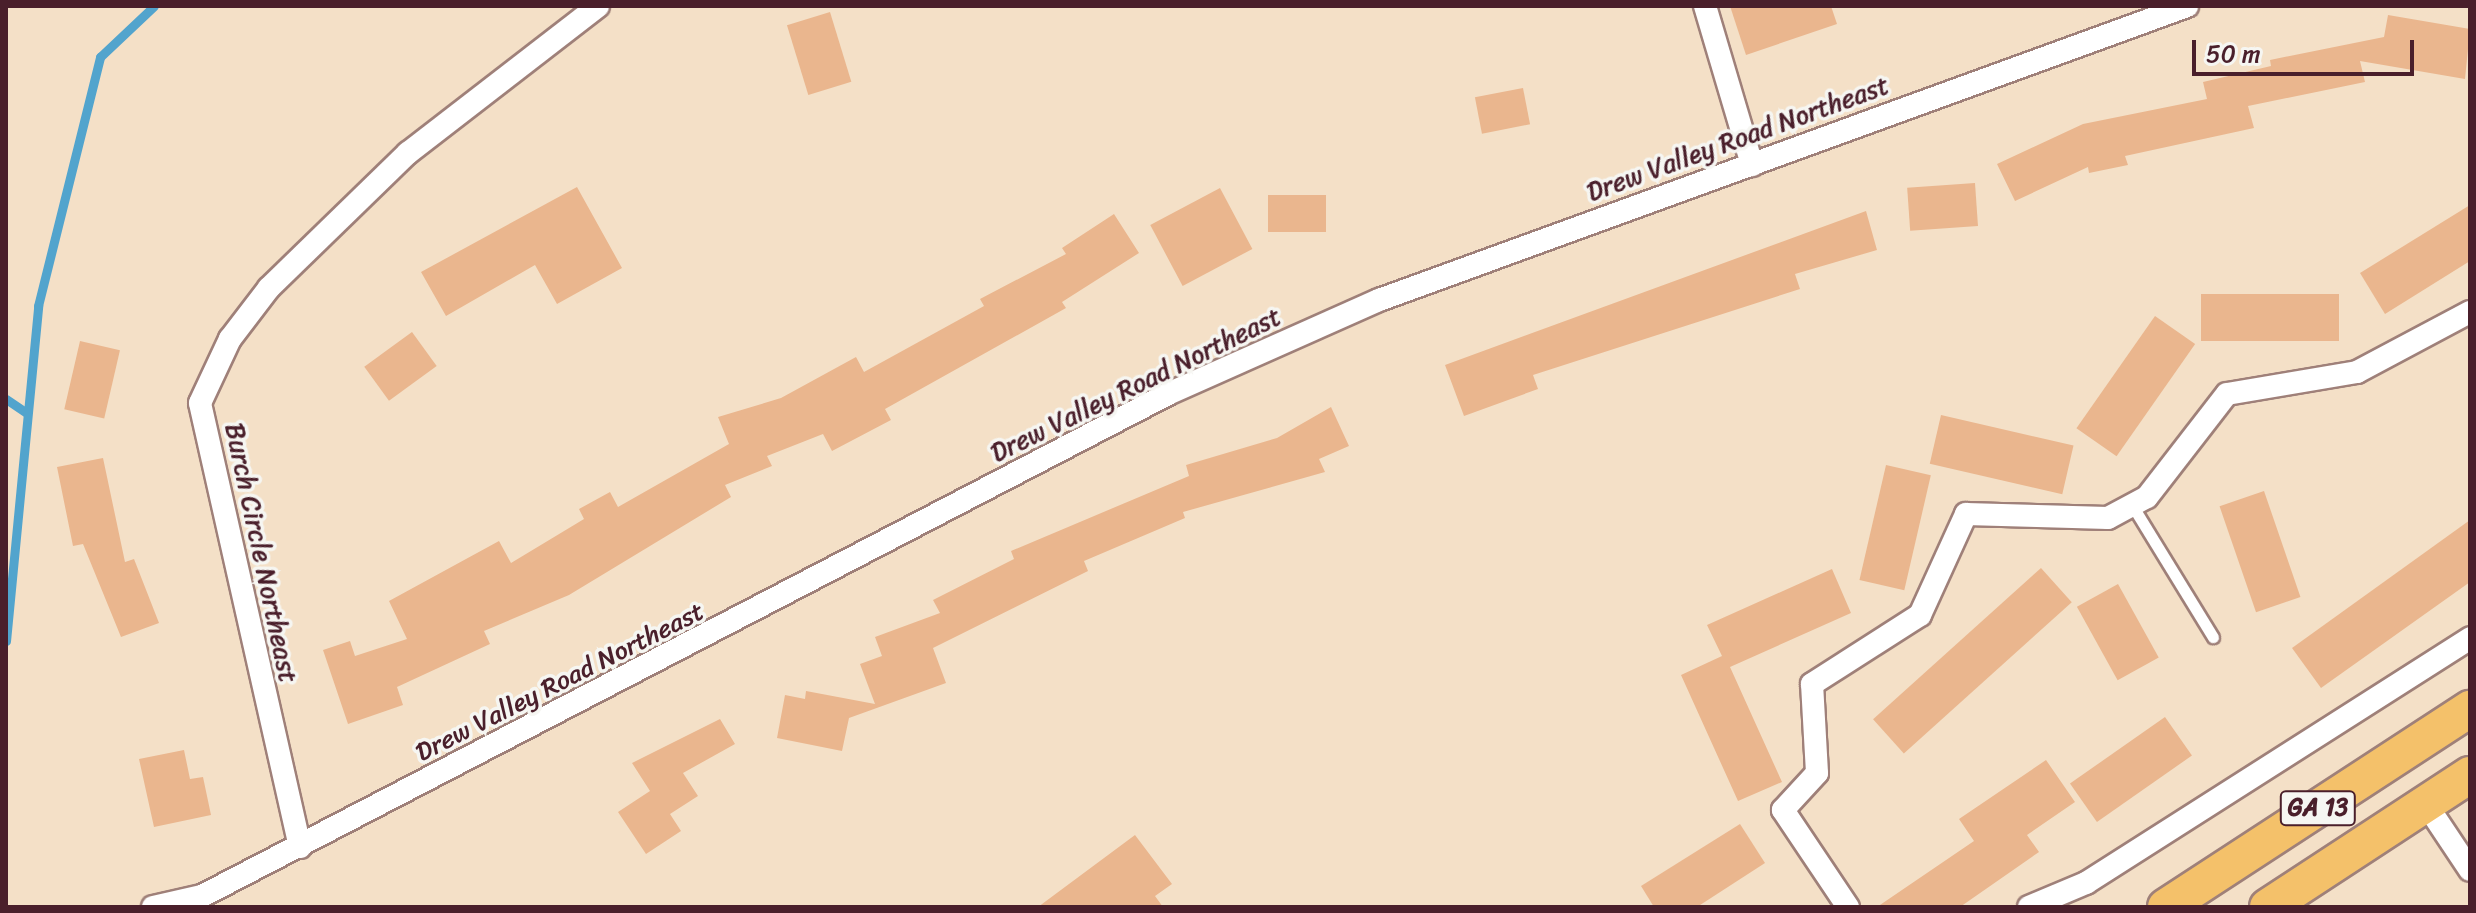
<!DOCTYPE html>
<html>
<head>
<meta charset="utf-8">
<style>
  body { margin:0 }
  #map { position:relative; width:2476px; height:913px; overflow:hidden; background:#f4e0c7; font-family:Sriracha,sans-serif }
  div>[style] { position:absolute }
  .stream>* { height:9px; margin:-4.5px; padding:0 4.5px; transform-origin:4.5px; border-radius:4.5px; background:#52a4cd }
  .building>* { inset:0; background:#eab68e; transform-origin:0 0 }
  .roads { filter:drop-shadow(2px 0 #9f8079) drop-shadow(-2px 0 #9f8079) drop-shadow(0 2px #9f8079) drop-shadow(0 -2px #9f8079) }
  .service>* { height:11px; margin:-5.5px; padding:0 5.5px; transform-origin:5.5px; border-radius:5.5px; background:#fff }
  .minor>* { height:22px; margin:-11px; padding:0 11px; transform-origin:11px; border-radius:11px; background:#fff }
  .primary>* { height:36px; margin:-18px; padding:0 18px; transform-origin:18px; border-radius:18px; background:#f4c16a }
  span { translate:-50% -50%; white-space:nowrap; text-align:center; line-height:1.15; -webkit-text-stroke:7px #f6f6f2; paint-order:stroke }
  .shield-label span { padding:2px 6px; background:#f6f6f2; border:2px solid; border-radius:6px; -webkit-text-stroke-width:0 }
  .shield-label { font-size:24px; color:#4a1f2b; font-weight:700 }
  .street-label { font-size:26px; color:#4a1f2b }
  .frame { position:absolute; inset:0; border:8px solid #4a1f2b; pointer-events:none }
  .scale { position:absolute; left:2192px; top:40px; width:222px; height:36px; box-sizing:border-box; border:4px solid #4a1f2b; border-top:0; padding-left:10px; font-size:24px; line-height:28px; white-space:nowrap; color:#4a1f2b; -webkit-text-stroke:6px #f6f6f2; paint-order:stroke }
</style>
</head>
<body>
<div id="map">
  <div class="stream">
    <div style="left:6px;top:399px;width:25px;rotate:34deg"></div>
    <div style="left:6px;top:641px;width:337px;rotate:-84.5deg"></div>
    <div style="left:38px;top:306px;width:257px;rotate:-76deg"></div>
    <div style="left:100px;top:57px;width:74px;rotate:-43.4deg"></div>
  </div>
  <div class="building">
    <div style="clip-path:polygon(1730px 6px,1831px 6px,1837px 24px,1746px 55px)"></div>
    <div style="left:830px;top:12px;width:73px;height:45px;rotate:73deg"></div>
    <div style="clip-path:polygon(2388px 15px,2470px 29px,2465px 79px,2360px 61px,2365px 82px,2248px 106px,2254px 128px,2125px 156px,2128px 165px,2089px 173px,2088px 167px,2015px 201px,1997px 164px,2083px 124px,2207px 99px,2203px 82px,2271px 66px,2270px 60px,2384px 37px)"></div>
    <div style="left:1523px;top:88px;width:37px;height:49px;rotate:79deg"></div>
    <div style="left:1975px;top:183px;width:43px;height:68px;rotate:86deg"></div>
    <div style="clip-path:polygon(577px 187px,622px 268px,557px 304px,535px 265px,446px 316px,421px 272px)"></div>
    <div style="left:1220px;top:188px;width:69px;height:79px;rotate:62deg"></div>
    <div style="left:1326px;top:195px;width:37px;height:58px;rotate:90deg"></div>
    <div style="clip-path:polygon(2470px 205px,2470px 261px,2385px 314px,2360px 273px)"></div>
    <div style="clip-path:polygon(1866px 211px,1877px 250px,1795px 274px,1800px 289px,1533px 375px,1538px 389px,1464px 416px,1445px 365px)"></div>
    <div style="clip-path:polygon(1114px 214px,1139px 253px,1062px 302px,1066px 308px,885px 409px,891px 420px,832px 451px,823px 434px,767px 456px,772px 466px,725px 485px,731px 497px,569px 595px,484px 631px,490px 644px,397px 687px,403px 705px,348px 724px,323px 650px,350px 641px,355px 656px,407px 639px,389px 601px,499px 541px,511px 563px,584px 519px,579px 509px,610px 492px,618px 507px,729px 444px,718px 417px,781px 398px,856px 357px,864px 372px,984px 306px,980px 299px,1066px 254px,1062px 248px)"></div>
    <div style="left:2201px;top:294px;width:138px;height:47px"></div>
    <div style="left:2155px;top:316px;width:49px;height:137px;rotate:35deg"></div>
    <div style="left:412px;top:332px;width:42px;height:59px;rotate:54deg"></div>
    <div style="left:80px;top:341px;width:41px;height:70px;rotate:13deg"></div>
    <div style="clip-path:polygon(1331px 407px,1349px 446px,1319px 459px,1325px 472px,1183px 512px,1185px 518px,1084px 561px,1088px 571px,933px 648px,946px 683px,849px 718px,842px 751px,777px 738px,785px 695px,805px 699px,806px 691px,875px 704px,860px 664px,882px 656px,875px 637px,940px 613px,933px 600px,1014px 559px,1011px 551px,1189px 476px,1186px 465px,1277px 438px)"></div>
    <div style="left:1941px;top:415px;width:136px;height:50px;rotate:13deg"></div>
    <div style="clip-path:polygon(103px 458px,125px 562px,134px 559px,159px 623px,121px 637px,83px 544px,73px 546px,57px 467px)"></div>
    <div style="left:1886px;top:465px;width:46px;height:118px;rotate:13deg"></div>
    <div style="left:2264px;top:491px;width:112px;height:47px;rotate:71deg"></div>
    <div style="clip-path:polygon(2470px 520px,2470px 582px,2321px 688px,2292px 648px)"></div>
    <div style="left:2041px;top:568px;width:46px;height:226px;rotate:48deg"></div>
    <div style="clip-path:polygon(1832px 569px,1851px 613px,1730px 667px,1782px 782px,1738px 801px,1681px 675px,1722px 656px,1707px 625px)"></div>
    <div style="left:2118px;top:584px;width:84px;height:47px;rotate:61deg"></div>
    <div style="left:2165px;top:717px;width:47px;height:116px;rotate:55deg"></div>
    <div style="clip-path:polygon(720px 719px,735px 744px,683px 773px,698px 796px,670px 814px,681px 831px,646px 854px,618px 812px,650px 791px,632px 763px)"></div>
    <div style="clip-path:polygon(184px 750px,190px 779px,203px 777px,211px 815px,154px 827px,139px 759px)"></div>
    <div style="clip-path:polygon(2046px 760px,2075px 802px,2027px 835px,2039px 852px,1960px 907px,1877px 907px,1974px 841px,1959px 819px)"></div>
    <div style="clip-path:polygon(1740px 824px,1765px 863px,1697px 907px,1654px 907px,1641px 886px)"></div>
    <div style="clip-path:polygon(1135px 835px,1172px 884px,1155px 896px,1163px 907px,1038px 907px)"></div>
  </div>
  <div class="roads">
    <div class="service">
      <div style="left:2132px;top:505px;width:155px;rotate:58.5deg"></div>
    </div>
    <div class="minor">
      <div style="left:1705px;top:6px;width:166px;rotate:73.5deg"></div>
      <div style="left:2426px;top:804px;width:79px;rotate:56.3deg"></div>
      <div style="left:300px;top:847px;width:455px;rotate:-102.7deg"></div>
      <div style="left:200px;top:403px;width:71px;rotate:-64.9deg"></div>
      <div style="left:230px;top:339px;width:64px;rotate:-52.6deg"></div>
      <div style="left:269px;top:288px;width:194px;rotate:-44.2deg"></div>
      <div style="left:408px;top:153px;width:240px;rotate:-37.7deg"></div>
      <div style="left:153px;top:907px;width:50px;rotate:-12.7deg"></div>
      <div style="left:202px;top:896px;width:1091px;rotate:-27.46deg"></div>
      <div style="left:1170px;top:393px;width:229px;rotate:-24deg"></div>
      <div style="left:1379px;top:300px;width:860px;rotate:-19.99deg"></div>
      <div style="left:1848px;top:907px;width:117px;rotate:-123.8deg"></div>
      <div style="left:1783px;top:810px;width:50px;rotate:-47.4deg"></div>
      <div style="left:1817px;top:773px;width:89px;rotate:-93.2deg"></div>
      <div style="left:1812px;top:684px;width:128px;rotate:-32.6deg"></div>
      <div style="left:1920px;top:615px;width:111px;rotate:-65.5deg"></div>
      <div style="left:1966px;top:514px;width:142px;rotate:1.6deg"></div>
      <div style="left:2108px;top:518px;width:44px;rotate:-28.3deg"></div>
      <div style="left:2147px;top:497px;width:130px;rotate:-52.2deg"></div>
      <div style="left:2227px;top:394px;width:132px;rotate:-9.6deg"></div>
      <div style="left:2357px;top:372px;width:128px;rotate:-28deg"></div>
      <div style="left:2029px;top:907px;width:62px;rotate:-22.8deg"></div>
      <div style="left:2086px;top:883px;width:456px;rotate:-32.5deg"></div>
    </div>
    <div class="primary">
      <div style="left:2166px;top:907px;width:363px;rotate:-33.1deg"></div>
      <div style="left:2268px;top:907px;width:241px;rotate:-33.2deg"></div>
    </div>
  </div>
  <div class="shield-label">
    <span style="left:2318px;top:808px">GA 13</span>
  </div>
  <div class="street-label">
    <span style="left:1738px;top:139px;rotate:-20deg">Drew Valley Road Northeast</span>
    <span style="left:1136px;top:385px;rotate:-26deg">Drew Valley Road Northeast</span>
    <span style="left:261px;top:553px;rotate:78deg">Burch Circle Northeast</span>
    <span style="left:560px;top:682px;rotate:-27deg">Drew Valley Road Northeast</span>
  </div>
  <div class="frame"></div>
  <div class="scale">50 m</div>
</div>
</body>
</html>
